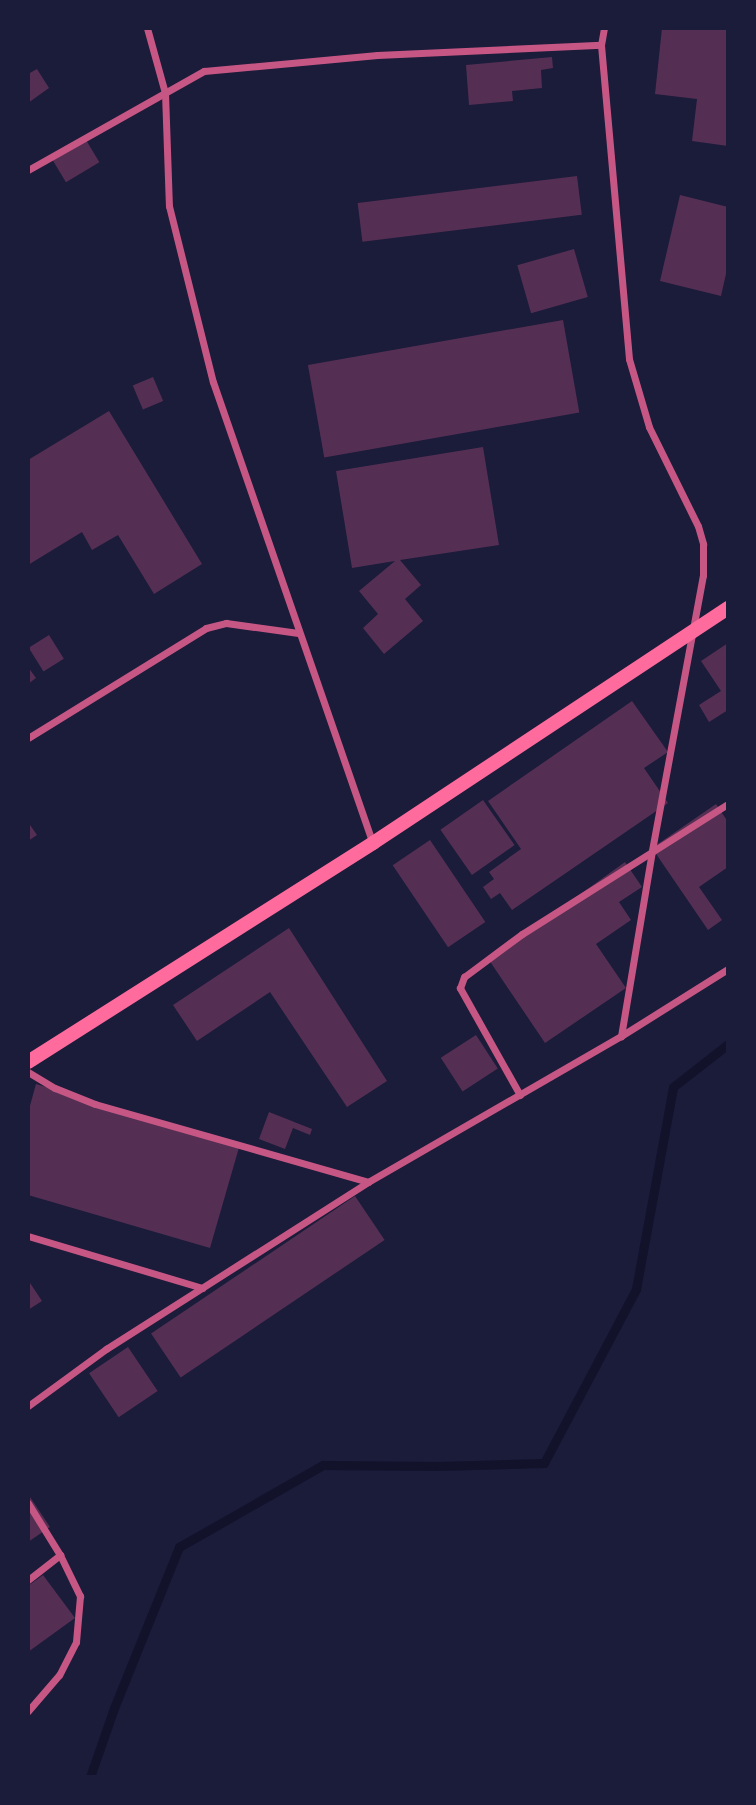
<!DOCTYPE html>
<html>
<head>
<meta charset="utf-8">
<style>
  body { margin:0 }
  #map { position:relative; width:756px; height:1805px; overflow:hidden; background:#1b1b3a; font-family:Mulish,sans-serif }
  div>[style] { position:absolute }
  .stream>* { height:9px; margin:-4.5px; padding:0 4.5px; transform-origin:4.5px; border-radius:4.5px; background:#12122b }
  .building>* { inset:0; background:#542f53; transform-origin:0 0 }
  .minor>* { height:7px; margin:-3.5px; padding:0 3.5px; transform-origin:3.5px; border-radius:3.5px; background:#c65784 }
  .secondary>* { height:14px; margin:-7px; padding:0 7px; transform-origin:7px; border-radius:7px; background:#ff6b9d }
  span { translate:-50% -50%; white-space:nowrap; text-align:center; line-height:1.15; -webkit-text-stroke:5px #1b1b3a; paint-order:stroke }
  .frame { position:absolute; inset:0; border:30px solid #1b1b3a; pointer-events:none }
</style>
</head>
<body>
<div id="map">
  <div class="stream">
    <div style="left:90px;top:1777px;width:73px;rotate:-70.8deg"></div>
    <div style="left:114px;top:1708px;width:174px;rotate:-68deg"></div>
    <div style="left:179px;top:1547px;width:166px;rotate:-29.7deg"></div>
    <div style="left:323px;top:1465px;width:115px;rotate:0.5deg"></div>
    <div style="left:438px;top:1466px;width:106px;rotate:-1.6deg"></div>
    <div style="left:544px;top:1463px;width:197px;rotate:-62.1deg"></div>
    <div style="left:636px;top:1289px;width:205px;rotate:-79.6deg"></div>
    <div style="left:673px;top:1087px;width:70px;rotate:-38deg"></div>
  </div>
  <div class="building">
    <div style="clip-path:polygon(662px 28px,728px 28px,728px 146px,692px 141px,697px 99px,655px 94px)"></div>
    <div style="clip-path:polygon(552px 57px,553px 68px,541px 70px,542px 88px,512px 91px,513px 101px,469px 105px,466px 65px)"></div>
    <div style="clip-path:polygon(37px 69px,49px 88px,28px 103px,28px 74px)"></div>
    <div style="left:86px;top:140px;width:26px;height:39px;rotate:59deg"></div>
    <div style="left:577px;top:176px;width:39px;height:221px;rotate:83deg"></div>
    <div style="clip-path:polygon(680px 195px,728px 207px,728px 265px,721px 296px,660px 281px)"></div>
    <div style="left:574px;top:249px;width:50px;height:59px;rotate:74deg"></div>
    <div style="left:563px;top:320px;width:94px;height:259px;rotate:80deg"></div>
    <div style="left:153px;top:377px;width:26px;height:22px;rotate:67deg"></div>
    <div style="clip-path:polygon(109px 411px,202px 564px,154px 594px,118px 535px,92px 550px,82px 532px,28px 565px,28px 460px)"></div>
    <div style="clip-path:polygon(483px 447px,499px 545px,400px 560px,421px 585px,405px 599px,423px 621px,384px 654px,363px 628px,378px 614px,359px 591px,395px 561px,352px 568px,336px 471px)"></div>
    <div style="left:49px;top:635px;width:28px;height:24px;rotate:58deg"></div>
    <div style="clip-path:polygon(728px 643px,728px 710px,709px 722px,699px 705px,721px 691px,701px 661px)"></div>
    <div style="clip-path:polygon(28px 667px,36px 678px,28px 684px)"></div>
    <div style="clip-path:polygon(632px 701px,668px 752px,644px 768px,668px 803px,512px 910px,500px 893px,491px 899px,483px 887px,494px 879px,489px 872px,521px 849px,488px 801px)"></div>
    <div style="left:483px;top:800px;width:55px;height:52px;rotate:55deg"></div>
    <div style="clip-path:polygon(716px 804px,728px 822px,728px 867px,699px 887px,722px 920px,708px 930px,652px 848px)"></div>
    <div style="clip-path:polygon(28px 822px,37px 835px,28px 841px)"></div>
    <div style="left:430px;top:840px;width:99px;height:45px;rotate:56deg"></div>
    <div style="clip-path:polygon(625px 862px,642px 887px,619px 902px,631px 920px,596px 944px,626px 988px,545px 1043px,489px 960px)"></div>
    <div style="clip-path:polygon(289px 928px,387px 1081px,347px 1107px,270px 992px,197px 1041px,173px 1005px)"></div>
    <div style="left:476px;top:1035px;width:40px;height:42px;rotate:57deg"></div>
    <div style="clip-path:polygon(36px 1084px,240px 1144px,210px 1248px,28px 1195px,28px 1113px)"></div>
    <div style="clip-path:polygon(269px 1112px,312px 1129px,310px 1135px,293px 1128px,285px 1149px,259px 1139px)"></div>
    <div style="left:355px;top:1196px;width:53px;height:246px;rotate:56deg"></div>
    <div style="clip-path:polygon(28px 1280px,42px 1301px,28px 1310px)"></div>
    <div style="left:128px;top:1347px;width:53px;height:47px;rotate:56deg"></div>
    <div style="clip-path:polygon(28px 1494px,50px 1527px,28px 1542px)"></div>
    <div style="clip-path:polygon(43px 1575px,75px 1618px,28px 1652px,28px 1586px)"></div>
  </div>
  <div class="minor">
    <div style="left:147px;top:28px;width:67px;rotate:74.5deg"></div>
    <div style="left:165px;top:93px;width:113px;rotate:88deg"></div>
    <div style="left:169px;top:206px;width:181px;rotate:76deg"></div>
    <div style="left:213px;top:382px;width:488px;rotate:70.9deg"></div>
    <div style="left:604px;top:28px;width:17px;rotate:100deg"></div>
    <div style="left:601px;top:45px;width:315px;rotate:84.9deg"></div>
    <div style="left:629px;top:359px;width:71px;rotate:73.6deg"></div>
    <div style="left:649px;top:427px;width:110px;rotate:63.7deg"></div>
    <div style="left:698px;top:526px;width:19px;rotate:74deg"></div>
    <div style="left:703px;top:544px;width:31px;rotate:90deg"></div>
    <div style="left:703px;top:575px;width:281px;rotate:100.5deg"></div>
    <div style="left:652px;top:851px;width:188px;rotate:99.5deg"></div>
    <div style="left:28px;top:170px;width:202px;rotate:-29.4deg"></div>
    <div style="left:204px;top:71px;width:174px;rotate:-5.3deg"></div>
    <div style="left:377px;top:55px;width:224px;rotate:-2.6deg"></div>
    <div style="left:28px;top:738px;width:209px;rotate:-31.7deg"></div>
    <div style="left:206px;top:628px;width:21px;rotate:-14deg"></div>
    <div style="left:226px;top:623px;width:73px;rotate:7.9deg"></div>
    <div style="left:28px;top:1072px;width:31px;rotate:31deg"></div>
    <div style="left:55px;top:1088px;width:43px;rotate:21.8deg"></div>
    <div style="left:95px;top:1104px;width:284px;rotate:15.9deg"></div>
    <div style="left:520px;top:1095px;width:123px;rotate:-119.3deg"></div>
    <div style="left:460px;top:988px;width:12px;rotate:-70deg"></div>
    <div style="left:464px;top:977px;width:72px;rotate:-36.6deg"></div>
    <div style="left:522px;top:934px;width:244px;rotate:-32.3deg"></div>
    <div style="left:28px;top:1236px;width:182px;rotate:16.6deg"></div>
    <div style="left:28px;top:1406px;width:97px;rotate:-36.2deg"></div>
    <div style="left:106px;top:1349px;width:311px;rotate:-32.5deg"></div>
    <div style="left:368px;top:1182px;width:292px;rotate:-30deg"></div>
    <div style="left:621px;top:1036px;width:126px;rotate:-32.1deg"></div>
    <div style="left:28px;top:1503px;width:61px;rotate:58.4deg"></div>
    <div style="left:60px;top:1555px;width:46px;rotate:64deg"></div>
    <div style="left:80px;top:1596px;width:46px;rotate:95deg"></div>
    <div style="left:76px;top:1642px;width:37px;rotate:117deg"></div>
    <div style="left:59px;top:1675px;width:48px;rotate:130.7deg"></div>
    <div style="left:28px;top:1580px;width:41px;rotate:-38deg"></div>
  </div>
  <div class="secondary">
    <div style="left:28px;top:1062px;width:409px;rotate:-32.4deg"></div>
    <div style="left:373px;top:843px;width:426px;rotate:-33.5deg"></div>
  </div>
  <div class="frame"></div>
</div>
</body>
</html>
